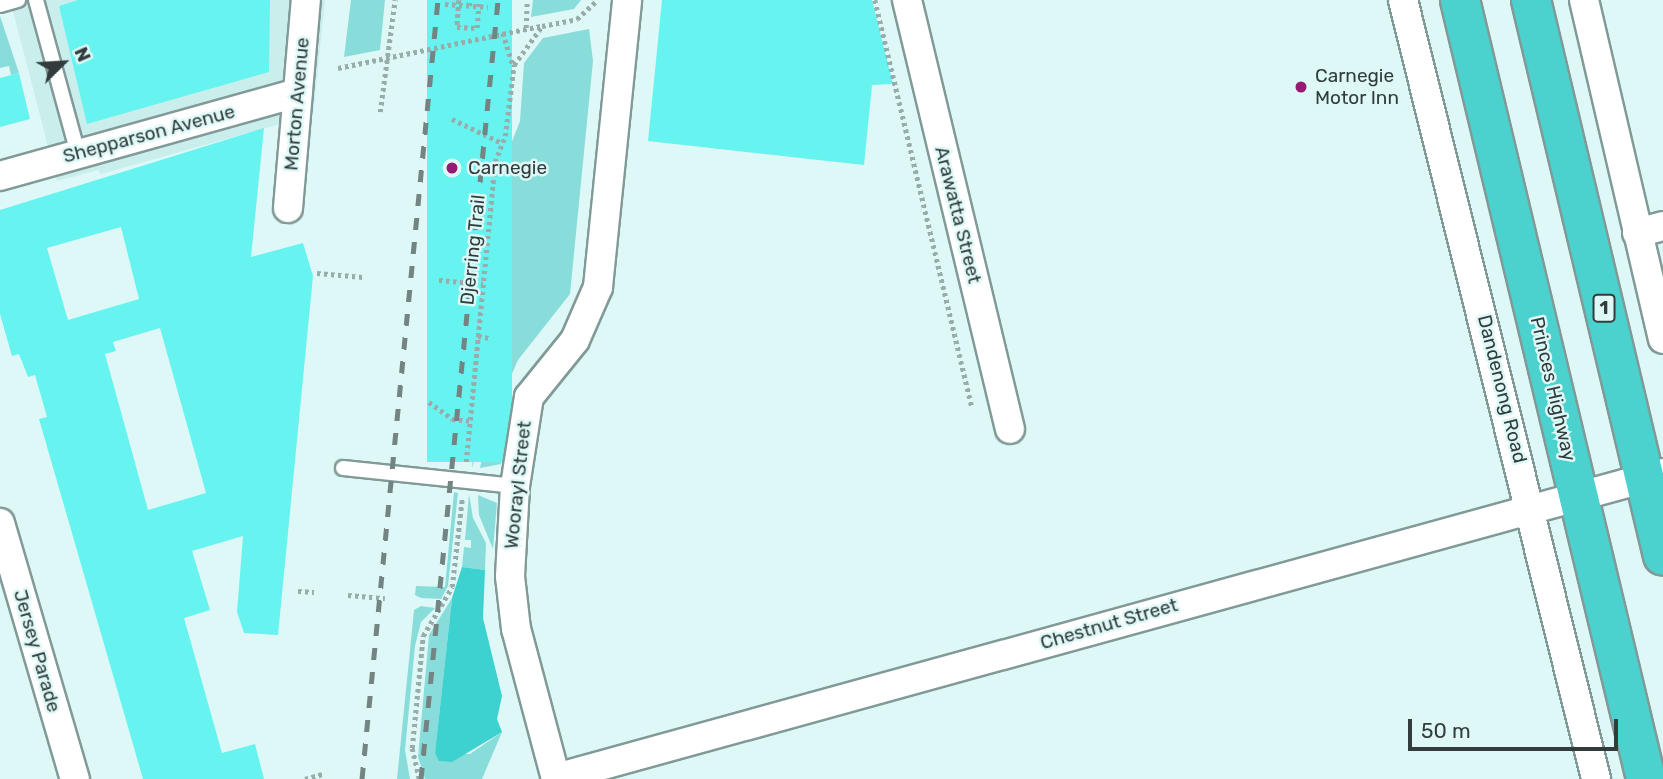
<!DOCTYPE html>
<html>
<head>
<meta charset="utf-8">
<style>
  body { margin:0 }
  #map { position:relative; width:1663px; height:779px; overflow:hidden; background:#ddf8f6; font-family:Rubik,sans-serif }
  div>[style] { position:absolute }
  .built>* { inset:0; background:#caeeec }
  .green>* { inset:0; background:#88ddda }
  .forest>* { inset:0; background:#3dd2cf }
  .building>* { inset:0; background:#67f4f0; transform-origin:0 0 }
  .path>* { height:4.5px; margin-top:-2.25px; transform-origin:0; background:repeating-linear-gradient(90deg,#98acab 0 3.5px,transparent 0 7px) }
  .roads { filter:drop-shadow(2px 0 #819a98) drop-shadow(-2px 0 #819a98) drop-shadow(0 2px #819a98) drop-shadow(0 -2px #819a98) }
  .lane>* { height:14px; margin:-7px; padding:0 7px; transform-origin:7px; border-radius:7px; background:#fff }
  .street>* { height:28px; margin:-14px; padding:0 14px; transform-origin:14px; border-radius:14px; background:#fff }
  .highway>* { height:38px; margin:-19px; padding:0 19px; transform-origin:19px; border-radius:19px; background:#4bd1ce }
  .rail>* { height:5px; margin-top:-2.5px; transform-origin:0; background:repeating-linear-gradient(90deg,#748483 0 12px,transparent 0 24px) }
  .path-bridge>* { height:4.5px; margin-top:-2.25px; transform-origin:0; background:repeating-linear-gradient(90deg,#98acab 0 3.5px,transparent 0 7px) }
  .dots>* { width:19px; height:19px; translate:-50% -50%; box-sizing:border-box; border:4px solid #ddf8f6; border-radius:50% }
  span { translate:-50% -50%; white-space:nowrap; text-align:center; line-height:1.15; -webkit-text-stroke:5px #ddf8f6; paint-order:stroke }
  .shield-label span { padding:2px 5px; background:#ddf8f6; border:2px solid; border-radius:5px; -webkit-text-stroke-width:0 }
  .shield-label { font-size:18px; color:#323c3c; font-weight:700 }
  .poi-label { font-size:19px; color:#323c3c }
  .left { translate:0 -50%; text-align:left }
  .street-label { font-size:19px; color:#323c3c }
  .north { position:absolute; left:28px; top:28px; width:70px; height:70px; -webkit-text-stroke:5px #ddf8f6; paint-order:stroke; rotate:66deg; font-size:19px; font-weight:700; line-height:28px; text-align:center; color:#323c3c }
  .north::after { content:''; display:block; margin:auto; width:24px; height:32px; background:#323c3c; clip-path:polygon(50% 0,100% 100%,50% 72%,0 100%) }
  .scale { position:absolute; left:1408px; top:719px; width:210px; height:32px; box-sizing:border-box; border:4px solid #323c3c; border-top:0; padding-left:9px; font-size:21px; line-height:24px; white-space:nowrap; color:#323c3c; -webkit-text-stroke:5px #ddf8f6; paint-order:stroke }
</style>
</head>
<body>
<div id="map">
  <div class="built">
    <div style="clip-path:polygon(10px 0,325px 0,313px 115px,101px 174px,98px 170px,57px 181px)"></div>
  </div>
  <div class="green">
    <div style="clip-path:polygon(351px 0,385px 0,380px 50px,344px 57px)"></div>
    <div style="clip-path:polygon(533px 0,581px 0,574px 9px,531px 17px)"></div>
    <div style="clip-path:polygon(0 16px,19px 73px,11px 75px,9px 66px,0 68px)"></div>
    <div style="clip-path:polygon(589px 29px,593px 61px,570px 294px,518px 360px,499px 403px,478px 402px,484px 342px,489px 338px,485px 332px,490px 284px,500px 293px,502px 287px,491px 277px,502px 167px,520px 121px,524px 63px,543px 38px)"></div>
    <div style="clip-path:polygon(478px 404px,501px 406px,498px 421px,479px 446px,472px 468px)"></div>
    <div style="clip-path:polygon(505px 424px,501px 464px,480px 468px,484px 449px)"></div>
    <div style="clip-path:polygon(454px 492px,458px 493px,448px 586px,441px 599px,421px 598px,415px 595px,416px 586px,445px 587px)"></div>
    <div style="clip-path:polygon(469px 494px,473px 518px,486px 543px,485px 570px,462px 567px,464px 547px,471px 548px,471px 540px,465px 540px)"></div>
    <div style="clip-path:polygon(478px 495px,497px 503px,493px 549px,479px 515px)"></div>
    <div style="clip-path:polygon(452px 598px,435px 754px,470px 754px,502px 732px,482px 779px,425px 779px,418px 757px,429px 635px)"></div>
    <div style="clip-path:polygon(421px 606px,435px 608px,421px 622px,415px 646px,405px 750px,410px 779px,397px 779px,414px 610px)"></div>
  </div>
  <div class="forest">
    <div style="clip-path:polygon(462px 567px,485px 570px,483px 618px,502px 696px,497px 719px,502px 732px,452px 762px,439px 761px,435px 753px,452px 598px)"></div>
  </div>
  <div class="building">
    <div style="clip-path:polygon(78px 0,270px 0,269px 72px,87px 124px,59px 6px)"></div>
    <div style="left:427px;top:0;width:85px;height:462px"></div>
    <div style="clip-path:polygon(662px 0,872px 0,893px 84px,872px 85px,864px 165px,648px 141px)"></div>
    <div style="clip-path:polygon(19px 73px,30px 119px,0 127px,0 78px)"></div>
    <div style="clip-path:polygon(evenodd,264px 128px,251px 257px,303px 243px,313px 276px,278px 635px,244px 633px,237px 612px,243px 536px,192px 551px,210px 610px,184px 618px,222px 753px,255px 744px,264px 779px,143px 779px,39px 419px,47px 417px,35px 375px,28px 377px,19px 354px,12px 356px,0 314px,0 210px,264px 128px,121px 227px,139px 299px,68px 320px,47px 248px,121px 227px,264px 128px,160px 328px,206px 493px,148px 510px,105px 354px,116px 351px,113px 342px,160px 328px)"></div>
  </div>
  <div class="path">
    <div style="left:459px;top:0;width:27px;rotate:94deg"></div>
    <div style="left:457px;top:27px;width:20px;rotate:3deg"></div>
    <div style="left:477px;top:28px;width:28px;rotate:-86deg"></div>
    <div style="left:875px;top:0;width:418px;rotate:76.6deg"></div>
    <div style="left:469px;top:6px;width:6px;rotate:-81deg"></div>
    <div style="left:526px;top:28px;width:28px;rotate:-88deg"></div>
    <div style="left:503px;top:33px;width:34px;rotate:73deg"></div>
    <div style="left:338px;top:68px;width:207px;rotate:-11.7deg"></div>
    <div style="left:380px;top:112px;width:113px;rotate:-82.4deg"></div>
    <div style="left:452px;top:119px;width:55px;rotate:25.6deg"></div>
    <div style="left:317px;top:273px;width:46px;rotate:5deg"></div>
    <div style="left:439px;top:280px;width:44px;rotate:5.2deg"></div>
    <div style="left:478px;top:336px;width:11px;rotate:10deg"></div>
    <div style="left:429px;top:402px;width:29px;rotate:36deg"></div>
    <div style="left:452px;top:419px;width:18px;rotate:6deg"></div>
    <div style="left:466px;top:462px;width:301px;rotate:-84.5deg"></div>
    <div style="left:495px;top:162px;width:28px;rotate:-69deg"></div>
    <div style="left:505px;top:136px;width:72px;rotate:-82.8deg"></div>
    <div style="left:514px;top:65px;width:48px;rotate:-54.3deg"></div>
    <div style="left:542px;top:26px;width:36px;rotate:-11deg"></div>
    <div style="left:577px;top:19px;width:26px;rotate:-43deg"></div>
    <div style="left:298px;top:591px;width:16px;rotate:4deg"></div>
    <div style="left:348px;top:595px;width:37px;rotate:5deg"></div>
    <div style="left:305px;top:779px;width:19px;rotate:-16deg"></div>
    <div style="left:419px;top:779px;width:32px;rotate:-103deg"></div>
    <div style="left:412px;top:748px;width:113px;rotate:-84.4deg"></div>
    <div style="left:423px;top:636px;width:57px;rotate:-59.4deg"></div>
    <div style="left:452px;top:587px;width:89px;rotate:-83.5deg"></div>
  </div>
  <div class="roads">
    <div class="lane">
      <div style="left:36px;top:0;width:160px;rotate:74.7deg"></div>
      <div style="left:0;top:5px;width:19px;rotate:-16deg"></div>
      <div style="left:343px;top:468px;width:173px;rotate:6deg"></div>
    </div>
    <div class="street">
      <div style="left:907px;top:0;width:441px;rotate:76.5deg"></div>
      <div style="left:1403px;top:0;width:803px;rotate:76.08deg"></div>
      <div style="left:1584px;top:0;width:348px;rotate:76.9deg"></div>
      <div style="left:0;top:176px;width:309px;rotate:-15.6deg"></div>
      <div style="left:288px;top:208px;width:209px;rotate:-85.1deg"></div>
      <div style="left:1637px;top:233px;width:27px;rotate:-15deg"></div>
      <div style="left:0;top:523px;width:267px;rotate:73.7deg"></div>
      <div style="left:556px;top:778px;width:1148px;rotate:-15.4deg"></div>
      <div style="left:556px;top:779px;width:155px;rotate:-104.9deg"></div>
      <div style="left:516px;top:629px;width:53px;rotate:-96.5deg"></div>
      <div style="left:510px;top:576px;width:90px;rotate:-86.8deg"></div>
      <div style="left:515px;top:486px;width:90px;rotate:-81.1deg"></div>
      <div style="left:529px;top:397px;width:73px;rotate:-51.1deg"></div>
      <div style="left:575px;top:340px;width:58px;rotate:-66.5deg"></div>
      <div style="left:598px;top:287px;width:288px;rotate:-84.2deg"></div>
    </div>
    <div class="highway">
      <div style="left:1460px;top:0;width:801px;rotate:76.57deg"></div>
      <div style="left:1531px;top:0;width:571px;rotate:76.64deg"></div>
    </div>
  </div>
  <div class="rail">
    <div style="left:362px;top:779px;width:783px;rotate:-84.43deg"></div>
    <div style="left:421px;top:779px;width:783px;rotate:-84.35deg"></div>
  </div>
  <div class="path-bridge">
    <div style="left:445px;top:4px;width:43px;rotate:4deg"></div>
  </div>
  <div class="dots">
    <div style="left:1301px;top:87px;background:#961973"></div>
    <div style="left:452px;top:168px;background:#961973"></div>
  </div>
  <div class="shield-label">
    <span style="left:1604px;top:308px">1</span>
  </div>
  <div class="poi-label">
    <span class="left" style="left:1315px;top:87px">Carnegie<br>Motor Inn</span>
    <span class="left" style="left:468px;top:168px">Carnegie</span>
  </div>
  <div class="street-label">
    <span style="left:297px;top:104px;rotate:-85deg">Morton Avenue</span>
    <span style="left:149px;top:134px;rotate:-15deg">Shepparson Avenue</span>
    <span style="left:958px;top:215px;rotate:76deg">Arawatta Street</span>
    <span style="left:473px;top:250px;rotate:-84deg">Djerring Trail</span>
    <span style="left:1502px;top:389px;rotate:76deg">Dandenong Road</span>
    <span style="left:1553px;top:389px;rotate:77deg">Princes Highway</span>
    <span style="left:518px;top:485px;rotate:-84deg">Woorayl Street</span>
    <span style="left:1109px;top:624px;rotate:-16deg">Chestnut Street</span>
    <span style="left:37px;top:651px;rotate:74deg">Jersey Parade</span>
  </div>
  <div class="north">N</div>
  <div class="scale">50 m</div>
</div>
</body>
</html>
